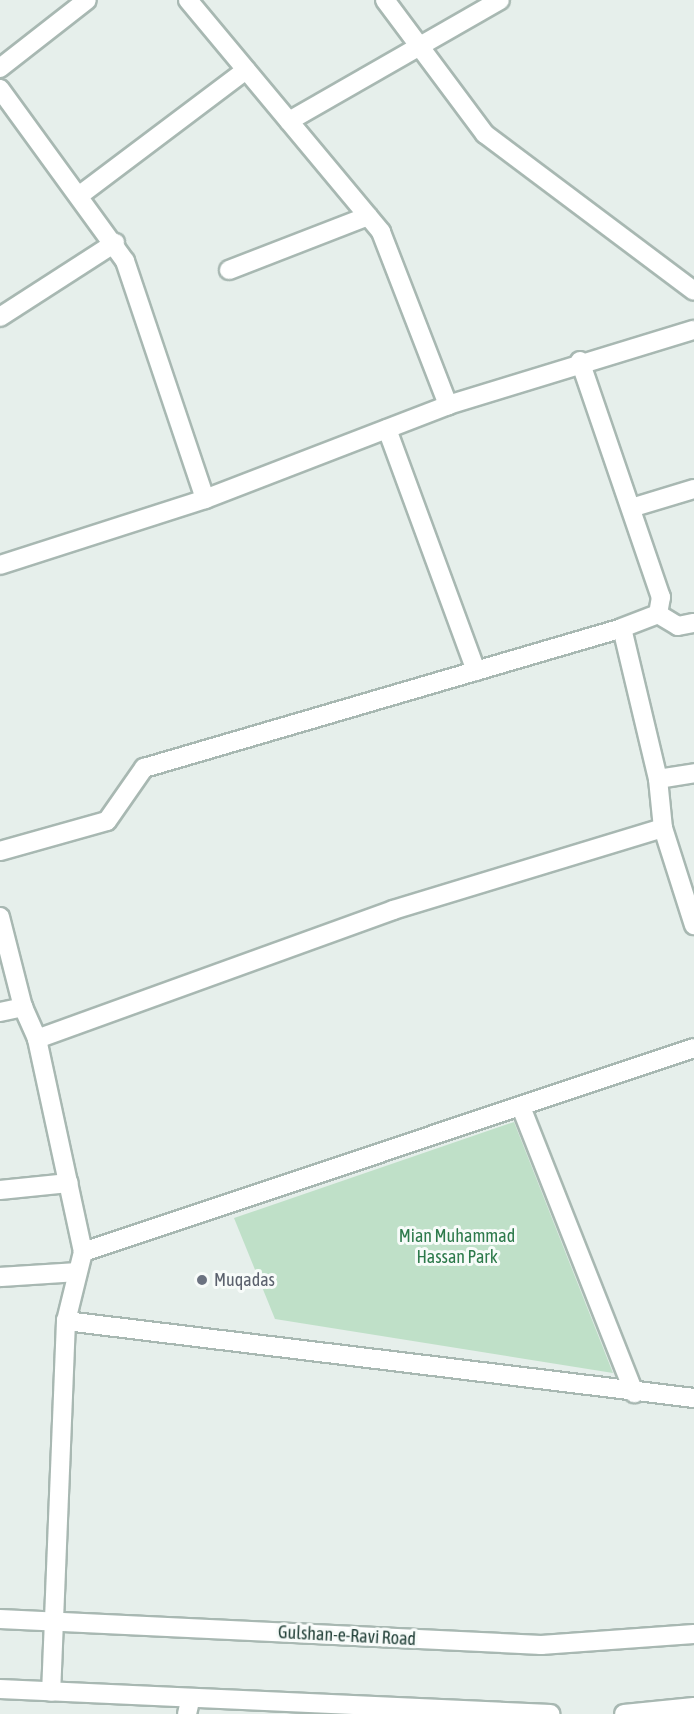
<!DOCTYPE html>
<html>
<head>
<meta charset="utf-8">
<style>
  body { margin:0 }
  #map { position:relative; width:694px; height:1714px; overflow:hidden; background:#e6efeb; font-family:"Asap Condensed",sans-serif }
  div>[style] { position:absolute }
  .green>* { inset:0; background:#bfe0c8 }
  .roads { filter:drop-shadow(2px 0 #a8b8b2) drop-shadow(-2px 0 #a8b8b2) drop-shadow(0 2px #a8b8b2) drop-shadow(0 -2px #a8b8b2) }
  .street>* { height:18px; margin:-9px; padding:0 9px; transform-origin:9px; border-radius:9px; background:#fff }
  .secondary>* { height:18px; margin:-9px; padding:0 9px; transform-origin:9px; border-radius:9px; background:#fff }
  .dots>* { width:16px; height:16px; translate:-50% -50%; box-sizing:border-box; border:3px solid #f7fbf9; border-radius:50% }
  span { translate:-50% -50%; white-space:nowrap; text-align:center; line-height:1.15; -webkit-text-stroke:6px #f7fbf9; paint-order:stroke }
  .park-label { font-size:18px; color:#2d7a4b }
  .worship-label { font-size:18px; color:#5b616d }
  .left { translate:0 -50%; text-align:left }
  .street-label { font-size:18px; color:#24423a }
</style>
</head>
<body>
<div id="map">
  <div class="green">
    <div style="clip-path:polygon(514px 1122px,613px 1373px,275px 1319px,234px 1218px)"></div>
  </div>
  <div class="roads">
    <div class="street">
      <div style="left:188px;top:0;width:302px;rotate:50.2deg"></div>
      <div style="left:381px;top:232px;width:186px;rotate:68.8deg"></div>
      <div style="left:385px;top:0;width:167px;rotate:53.3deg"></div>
      <div style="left:485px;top:134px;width:261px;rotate:36.9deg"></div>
      <div style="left:0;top:68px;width:110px;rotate:-38deg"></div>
      <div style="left:0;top:89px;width:213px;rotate:54deg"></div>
      <div style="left:125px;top:261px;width:251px;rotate:71.4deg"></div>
      <div style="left:289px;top:121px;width:243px;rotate:-29.8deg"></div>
      <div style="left:80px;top:195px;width:208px;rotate:-37deg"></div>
      <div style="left:229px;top:270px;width:149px;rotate:-21.2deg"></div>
      <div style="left:0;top:317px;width:137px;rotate:-32.8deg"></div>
      <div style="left:580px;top:361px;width:250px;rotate:71.1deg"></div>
      <div style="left:661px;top:597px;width:17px;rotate:100deg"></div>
      <div style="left:658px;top:614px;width:39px;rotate:159deg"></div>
      <div style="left:622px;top:628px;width:155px;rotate:76.6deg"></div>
      <div style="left:658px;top:779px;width:49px;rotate:84.2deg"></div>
      <div style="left:663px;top:828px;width:102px;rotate:72.3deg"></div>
      <div style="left:387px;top:429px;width:258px;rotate:69.8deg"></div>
      <div style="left:631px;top:508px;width:66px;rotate:-16.8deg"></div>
      <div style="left:0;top:565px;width:215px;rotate:-17.8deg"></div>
      <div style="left:205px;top:499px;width:261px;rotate:-21.1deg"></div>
      <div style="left:448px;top:405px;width:257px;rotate:-17deg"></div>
      <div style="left:658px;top:614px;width:23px;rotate:31deg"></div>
      <div style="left:678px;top:626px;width:16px;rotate:-11deg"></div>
      <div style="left:658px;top:779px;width:36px;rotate:-9deg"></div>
      <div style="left:0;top:851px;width:111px;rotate:-15.7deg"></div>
      <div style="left:107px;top:821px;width:65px;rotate:-55.1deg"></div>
      <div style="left:144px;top:768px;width:498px;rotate:-16.3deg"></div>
      <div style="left:0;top:917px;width:93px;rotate:75.7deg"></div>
      <div style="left:23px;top:1007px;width:35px;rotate:66deg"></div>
      <div style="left:37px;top:1039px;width:218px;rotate:77.8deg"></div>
      <div style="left:83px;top:1252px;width:71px;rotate:103.8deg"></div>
      <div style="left:66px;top:1321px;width:371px;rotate:92.3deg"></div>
      <div style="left:0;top:1012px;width:24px;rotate:-12deg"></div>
      <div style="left:37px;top:1039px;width:379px;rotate:-19.9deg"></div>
      <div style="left:393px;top:910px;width:282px;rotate:-16.9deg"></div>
      <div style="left:521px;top:1107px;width:308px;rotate:68.4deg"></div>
      <div style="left:0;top:1190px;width:69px;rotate:-5.8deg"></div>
      <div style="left:83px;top:1252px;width:644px;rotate:-18.46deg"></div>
      <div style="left:0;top:1277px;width:77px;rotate:-3.7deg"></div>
      <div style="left:66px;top:1321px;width:633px;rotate:6.99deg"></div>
      <div style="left:187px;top:1714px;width:13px;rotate:-77deg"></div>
    </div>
    <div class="secondary">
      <div style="left:0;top:1619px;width:542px;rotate:2.75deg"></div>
      <div style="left:541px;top:1645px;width:153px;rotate:-4.1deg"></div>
      <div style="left:0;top:1689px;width:551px;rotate:2.6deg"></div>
      <div style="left:624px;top:1714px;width:70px;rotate:-5.7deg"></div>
    </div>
  </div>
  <div class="dots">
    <div style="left:202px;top:1280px;background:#6b7280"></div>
  </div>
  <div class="park-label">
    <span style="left:457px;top:1247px">Mian Muhammad<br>Hassan Park</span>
  </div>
  <div class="worship-label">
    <span class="left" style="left:214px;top:1280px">Muqadas</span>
  </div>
  <div class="street-label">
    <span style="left:347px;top:1636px;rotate:3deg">Gulshan-e-Ravi Road</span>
  </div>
</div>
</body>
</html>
